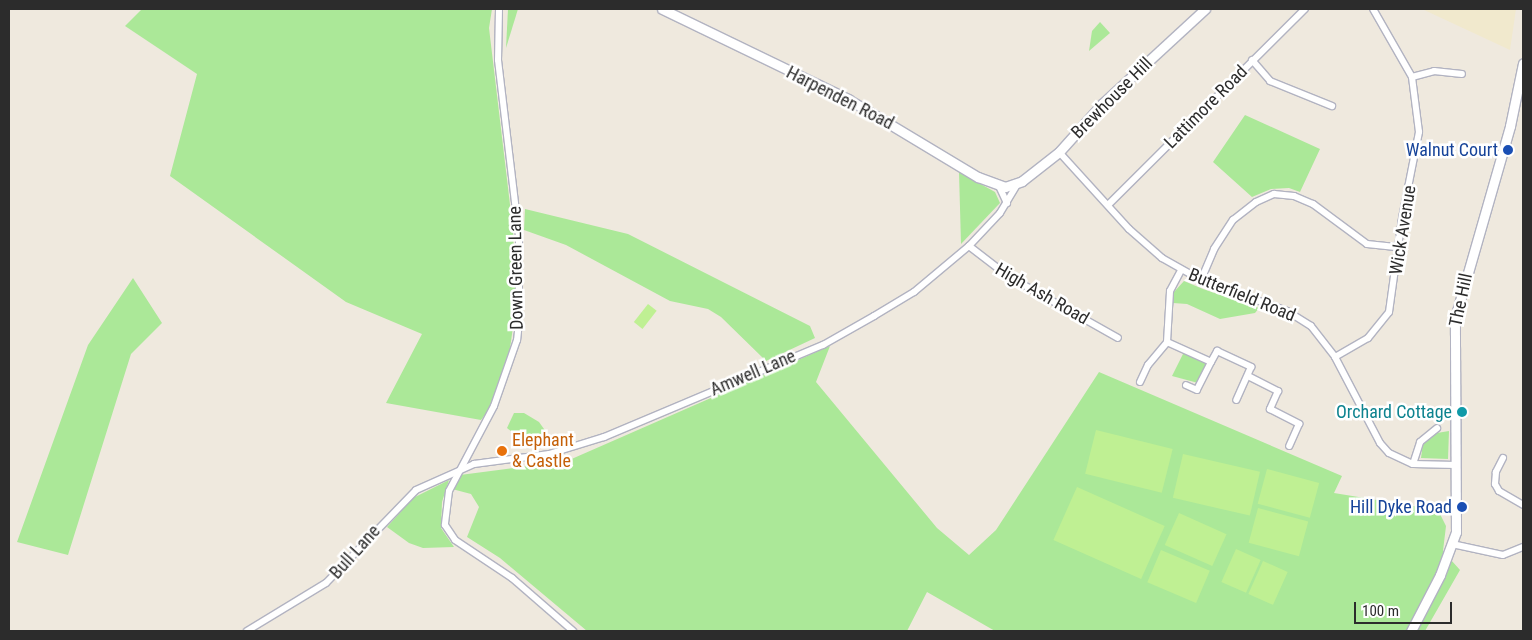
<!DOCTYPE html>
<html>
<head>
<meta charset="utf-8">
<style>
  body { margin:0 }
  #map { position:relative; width:1532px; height:640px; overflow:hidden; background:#efe9de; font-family:"Roboto Condensed",sans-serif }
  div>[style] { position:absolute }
  .education>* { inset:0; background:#f1e9cd }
  .green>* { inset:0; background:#abe898 }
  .pitch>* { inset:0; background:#bff093; transform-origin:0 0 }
  .roads { filter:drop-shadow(1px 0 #b2b3c1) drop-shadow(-1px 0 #b2b3c1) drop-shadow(0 1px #b2b3c1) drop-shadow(0 -1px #b2b3c1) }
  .street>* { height:6px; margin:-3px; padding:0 3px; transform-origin:3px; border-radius:3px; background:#fff }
  .secondary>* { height:9px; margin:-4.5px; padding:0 4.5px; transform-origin:4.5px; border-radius:4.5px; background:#fff }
  .dots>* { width:14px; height:14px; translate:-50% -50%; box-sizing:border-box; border:2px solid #fff; border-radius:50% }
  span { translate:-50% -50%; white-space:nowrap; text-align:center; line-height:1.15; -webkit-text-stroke:5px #fff; paint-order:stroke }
  .street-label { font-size:18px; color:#2c2c2c }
  .transit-label { font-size:18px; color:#164399 }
  .right { translate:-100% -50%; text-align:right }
  .culture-label { font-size:18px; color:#0d838f }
  .food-label { font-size:18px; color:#c56008 }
  .left { translate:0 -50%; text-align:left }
  .frame { position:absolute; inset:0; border:10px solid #2c2c2c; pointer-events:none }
  .scale { position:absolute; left:1354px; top:602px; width:98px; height:22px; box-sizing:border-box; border:2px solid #2c2c2c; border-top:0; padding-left:6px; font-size:15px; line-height:18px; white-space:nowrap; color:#2c2c2c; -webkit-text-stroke:4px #fff; paint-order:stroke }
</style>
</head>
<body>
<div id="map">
  <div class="education">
    <div style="clip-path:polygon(1422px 9px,1516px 9px,1510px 50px)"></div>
  </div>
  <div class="green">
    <div style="clip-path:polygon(142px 9px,492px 9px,489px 28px,513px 230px,516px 305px,508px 363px,493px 404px,481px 420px,386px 403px,422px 334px,346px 302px,170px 176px,197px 74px,125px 26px)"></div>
    <div style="clip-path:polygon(508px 9px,518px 9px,506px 48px)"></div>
    <div style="clip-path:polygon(1100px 22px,1110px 33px,1089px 51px,1092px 31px)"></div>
    <div style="clip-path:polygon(1245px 115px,1320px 149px,1300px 192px,1289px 188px,1271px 189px,1252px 197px,1213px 162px)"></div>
    <div style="clip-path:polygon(959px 172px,995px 192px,1000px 203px,961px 244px)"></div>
    <div style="clip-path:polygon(525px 209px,628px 234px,810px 326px,815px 338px,766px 361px,721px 317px,708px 309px,670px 301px,566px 245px,524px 230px)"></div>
    <div style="clip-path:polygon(133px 278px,162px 323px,131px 354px,68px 555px,17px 542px,88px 345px)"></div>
    <div style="clip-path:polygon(1184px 281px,1203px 289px,1259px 308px,1255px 313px,1220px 319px,1187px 304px,1173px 303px,1174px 292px)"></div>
    <div style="clip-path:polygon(830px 346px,816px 382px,937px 528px,969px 555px,996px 530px,1099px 372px,1342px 476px,1334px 493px,1438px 510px,1446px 526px,1443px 551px,1460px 570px,1425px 631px,995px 631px,927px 592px,907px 631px,587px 631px,500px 558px,467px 537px,479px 507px,471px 494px,452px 489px,460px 475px,567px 461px)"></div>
    <div style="clip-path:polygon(1184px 352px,1207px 363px,1198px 383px,1172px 376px)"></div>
    <div style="clip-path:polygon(514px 413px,524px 413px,539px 422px,549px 436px,522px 440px,507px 428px)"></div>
    <div style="clip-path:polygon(1449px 431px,1448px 459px,1421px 458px,1423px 443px,1437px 433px)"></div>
    <div style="clip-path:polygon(449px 480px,442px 502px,441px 528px,454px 547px,423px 548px,409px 543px,387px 527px,413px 498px)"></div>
  </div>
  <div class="pitch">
    <div style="left:648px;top:304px;width:11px;height:23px;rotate:38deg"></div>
    <div style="left:1096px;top:430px;width:79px;height:45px;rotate:14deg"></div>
    <div style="left:1183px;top:454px;width:79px;height:45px;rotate:13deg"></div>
    <div style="left:1267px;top:469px;width:54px;height:36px;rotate:15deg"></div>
    <div style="left:1077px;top:487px;width:96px;height:58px;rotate:24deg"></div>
    <div style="left:1258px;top:508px;width:52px;height:36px;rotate:15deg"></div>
    <div style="left:1179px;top:513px;width:52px;height:35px;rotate:24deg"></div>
    <div style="left:1236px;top:549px;width:27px;height:36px;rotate:24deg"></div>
    <div style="left:1161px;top:550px;width:53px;height:35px;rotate:23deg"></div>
    <div style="left:1263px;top:561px;width:27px;height:36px;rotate:24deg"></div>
  </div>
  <div class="roads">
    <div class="street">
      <div style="left:499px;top:9px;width:51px;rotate:91.1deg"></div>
      <div style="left:498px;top:60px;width:177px;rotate:83.2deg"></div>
      <div style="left:519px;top:236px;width:86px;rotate:90deg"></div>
      <div style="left:519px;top:322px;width:18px;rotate:96deg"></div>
      <div style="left:517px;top:340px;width:70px;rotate:109.2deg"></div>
      <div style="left:494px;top:406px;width:96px;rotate:117.9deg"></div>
      <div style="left:449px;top:491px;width:34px;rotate:97deg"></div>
      <div style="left:445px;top:525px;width:18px;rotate:56deg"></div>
      <div style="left:455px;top:540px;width:69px;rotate:33.7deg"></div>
      <div style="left:512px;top:578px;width:81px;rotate:41deg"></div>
      <div style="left:1252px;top:60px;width:28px;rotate:49deg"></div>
      <div style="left:1270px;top:81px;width:67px;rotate:22deg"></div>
      <div style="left:1412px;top:77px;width:23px;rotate:-15deg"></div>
      <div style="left:1434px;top:71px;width:28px;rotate:6deg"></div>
      <div style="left:1059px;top:152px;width:104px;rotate:47.7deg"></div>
      <div style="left:1129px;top:229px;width:44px;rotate:41.3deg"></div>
      <div style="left:1162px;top:258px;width:45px;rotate:29.4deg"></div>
      <div style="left:1201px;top:280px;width:91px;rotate:19.8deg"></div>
      <div style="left:1287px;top:311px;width:28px;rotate:32deg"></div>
      <div style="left:1311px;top:326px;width:39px;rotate:52deg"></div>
      <div style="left:1335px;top:357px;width:97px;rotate:62.4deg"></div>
      <div style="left:1380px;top:443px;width:13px;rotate:48deg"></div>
      <div style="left:1389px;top:453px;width:26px;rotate:25deg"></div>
      <div style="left:1413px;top:464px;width:43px;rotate:1.3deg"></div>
      <div style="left:999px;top:186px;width:19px;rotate:65deg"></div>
      <div style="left:1108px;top:205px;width:278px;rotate:-44.9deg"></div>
      <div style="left:969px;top:246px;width:49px;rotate:37.6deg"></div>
      <div style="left:1008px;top:276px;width:126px;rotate:29.4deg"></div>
      <div style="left:1201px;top:280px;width:34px;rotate:-67deg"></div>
      <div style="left:1214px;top:249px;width:35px;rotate:-57deg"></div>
      <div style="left:1233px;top:220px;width:29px;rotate:-38deg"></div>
      <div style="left:1256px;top:202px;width:20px;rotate:-24deg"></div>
      <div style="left:1274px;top:194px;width:20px;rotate:6deg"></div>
      <div style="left:1294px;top:196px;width:21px;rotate:23deg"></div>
      <div style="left:1313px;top:204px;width:67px;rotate:36.5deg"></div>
      <div style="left:1367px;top:244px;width:31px;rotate:6deg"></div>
      <div style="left:1167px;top:342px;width:48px;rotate:24.4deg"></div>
      <div style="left:1211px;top:362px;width:31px;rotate:117deg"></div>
      <div style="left:1197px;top:390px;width:12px;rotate:-156deg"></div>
      <div style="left:1335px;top:357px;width:38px;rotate:-30deg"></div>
      <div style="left:1368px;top:338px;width:33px;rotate:-51deg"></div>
      <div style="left:1389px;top:312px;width:95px;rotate:-82.1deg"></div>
      <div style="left:1402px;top:218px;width:88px;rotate:-78.8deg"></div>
      <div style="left:1419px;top:132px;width:55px;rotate:-97.3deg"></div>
      <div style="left:1412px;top:77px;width:78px;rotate:-119.8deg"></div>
      <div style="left:1211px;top:362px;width:13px;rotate:-61deg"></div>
      <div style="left:1217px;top:351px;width:38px;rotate:25deg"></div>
      <div style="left:1251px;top:367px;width:36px;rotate:114deg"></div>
      <div style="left:1248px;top:376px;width:34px;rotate:27deg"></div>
      <div style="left:1278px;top:391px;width:20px;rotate:114deg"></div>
      <div style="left:1270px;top:409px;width:33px;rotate:27deg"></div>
      <div style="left:1299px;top:424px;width:24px;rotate:114deg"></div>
      <div style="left:1140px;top:382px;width:19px;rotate:-65deg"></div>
      <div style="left:1148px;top:365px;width:30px;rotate:-50deg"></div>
      <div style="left:1167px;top:342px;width:51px;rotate:-86.6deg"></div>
      <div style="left:1170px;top:291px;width:24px;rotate:-62deg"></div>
      <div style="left:1503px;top:458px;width:16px;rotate:117deg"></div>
      <div style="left:1496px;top:472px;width:12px;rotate:95deg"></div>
      <div style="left:1495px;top:484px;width:8px;rotate:60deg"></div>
      <div style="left:1499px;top:491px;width:28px;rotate:30deg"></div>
      <div style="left:1413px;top:464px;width:23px;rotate:-72deg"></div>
      <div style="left:1420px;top:442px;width:22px;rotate:-39deg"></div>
      <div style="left:1452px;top:544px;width:52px;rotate:12.2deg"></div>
      <div style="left:1503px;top:555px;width:22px;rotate:-22deg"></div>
      <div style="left:247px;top:631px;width:92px;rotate:-31.3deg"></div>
      <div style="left:326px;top:583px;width:129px;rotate:-45.9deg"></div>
      <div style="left:416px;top:490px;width:64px;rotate:-24.1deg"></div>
      <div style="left:474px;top:464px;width:76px;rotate:-7.6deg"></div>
      <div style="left:549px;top:454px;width:58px;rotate:-17.2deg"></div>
      <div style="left:604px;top:437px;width:238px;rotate:-22.8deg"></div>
      <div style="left:823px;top:345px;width:59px;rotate:-29.6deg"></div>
      <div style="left:874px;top:316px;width:47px;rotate:-31deg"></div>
      <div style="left:914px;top:292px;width:72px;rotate:-39.9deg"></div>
      <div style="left:969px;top:246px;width:45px;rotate:-46.8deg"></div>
      <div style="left:1000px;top:213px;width:33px;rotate:-59deg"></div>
    </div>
    <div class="secondary">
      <div style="left:662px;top:9px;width:207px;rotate:25.8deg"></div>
      <div style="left:848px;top:99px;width:152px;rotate:31deg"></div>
      <div style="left:978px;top:177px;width:29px;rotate:20deg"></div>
      <div style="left:1005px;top:187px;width:18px;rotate:-19deg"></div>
      <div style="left:1022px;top:181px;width:47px;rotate:-38.1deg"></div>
      <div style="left:1059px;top:152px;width:66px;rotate:-48.1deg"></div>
      <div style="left:1103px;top:103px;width:139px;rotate:-42.7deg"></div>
      <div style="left:1411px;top:631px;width:63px;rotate:-62.6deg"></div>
      <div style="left:1440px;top:575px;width:46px;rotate:-69.6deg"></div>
      <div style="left:1456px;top:532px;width:214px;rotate:-90.3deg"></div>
      <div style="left:1455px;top:318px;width:200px;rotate:-74deg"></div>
      <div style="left:1510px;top:126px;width:64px;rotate:-78.3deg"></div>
    </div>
  </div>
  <div class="dots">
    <div style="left:1508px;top:150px;background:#1a4fb4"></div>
    <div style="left:1462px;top:412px;background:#0f9aa8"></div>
    <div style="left:502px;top:451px;background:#e8710a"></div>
    <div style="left:1462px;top:507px;background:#1a4fb4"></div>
  </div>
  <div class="street-label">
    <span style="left:840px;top:98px;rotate:27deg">Harpenden Road</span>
    <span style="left:1112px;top:98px;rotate:-45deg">Brewhouse Hill</span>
    <span style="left:1206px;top:107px;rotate:-45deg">Lattimore Road</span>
    <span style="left:1403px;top:230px;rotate:-81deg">Wick Avenue</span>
    <span style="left:516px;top:268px;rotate:-91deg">Down Green Lane</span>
    <span style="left:1042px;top:294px;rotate:30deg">High Ash Road</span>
    <span style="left:1242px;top:295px;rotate:22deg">Butterfield Road</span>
    <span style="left:1461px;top:300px;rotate:-78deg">The Hill</span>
    <span style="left:753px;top:373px;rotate:-23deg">Amwell Lane</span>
    <span style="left:355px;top:552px;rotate:-48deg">Bull Lane</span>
  </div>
  <div class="transit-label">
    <span class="right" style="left:1498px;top:150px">Walnut Court</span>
    <span class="right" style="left:1452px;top:507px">Hill Dyke Road</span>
  </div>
  <div class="culture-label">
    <span class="right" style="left:1452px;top:412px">Orchard Cottage</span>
  </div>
  <div class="food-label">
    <span class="left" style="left:512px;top:451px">Elephant<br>&amp; Castle</span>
  </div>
  <div class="frame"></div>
  <div class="scale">100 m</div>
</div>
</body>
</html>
